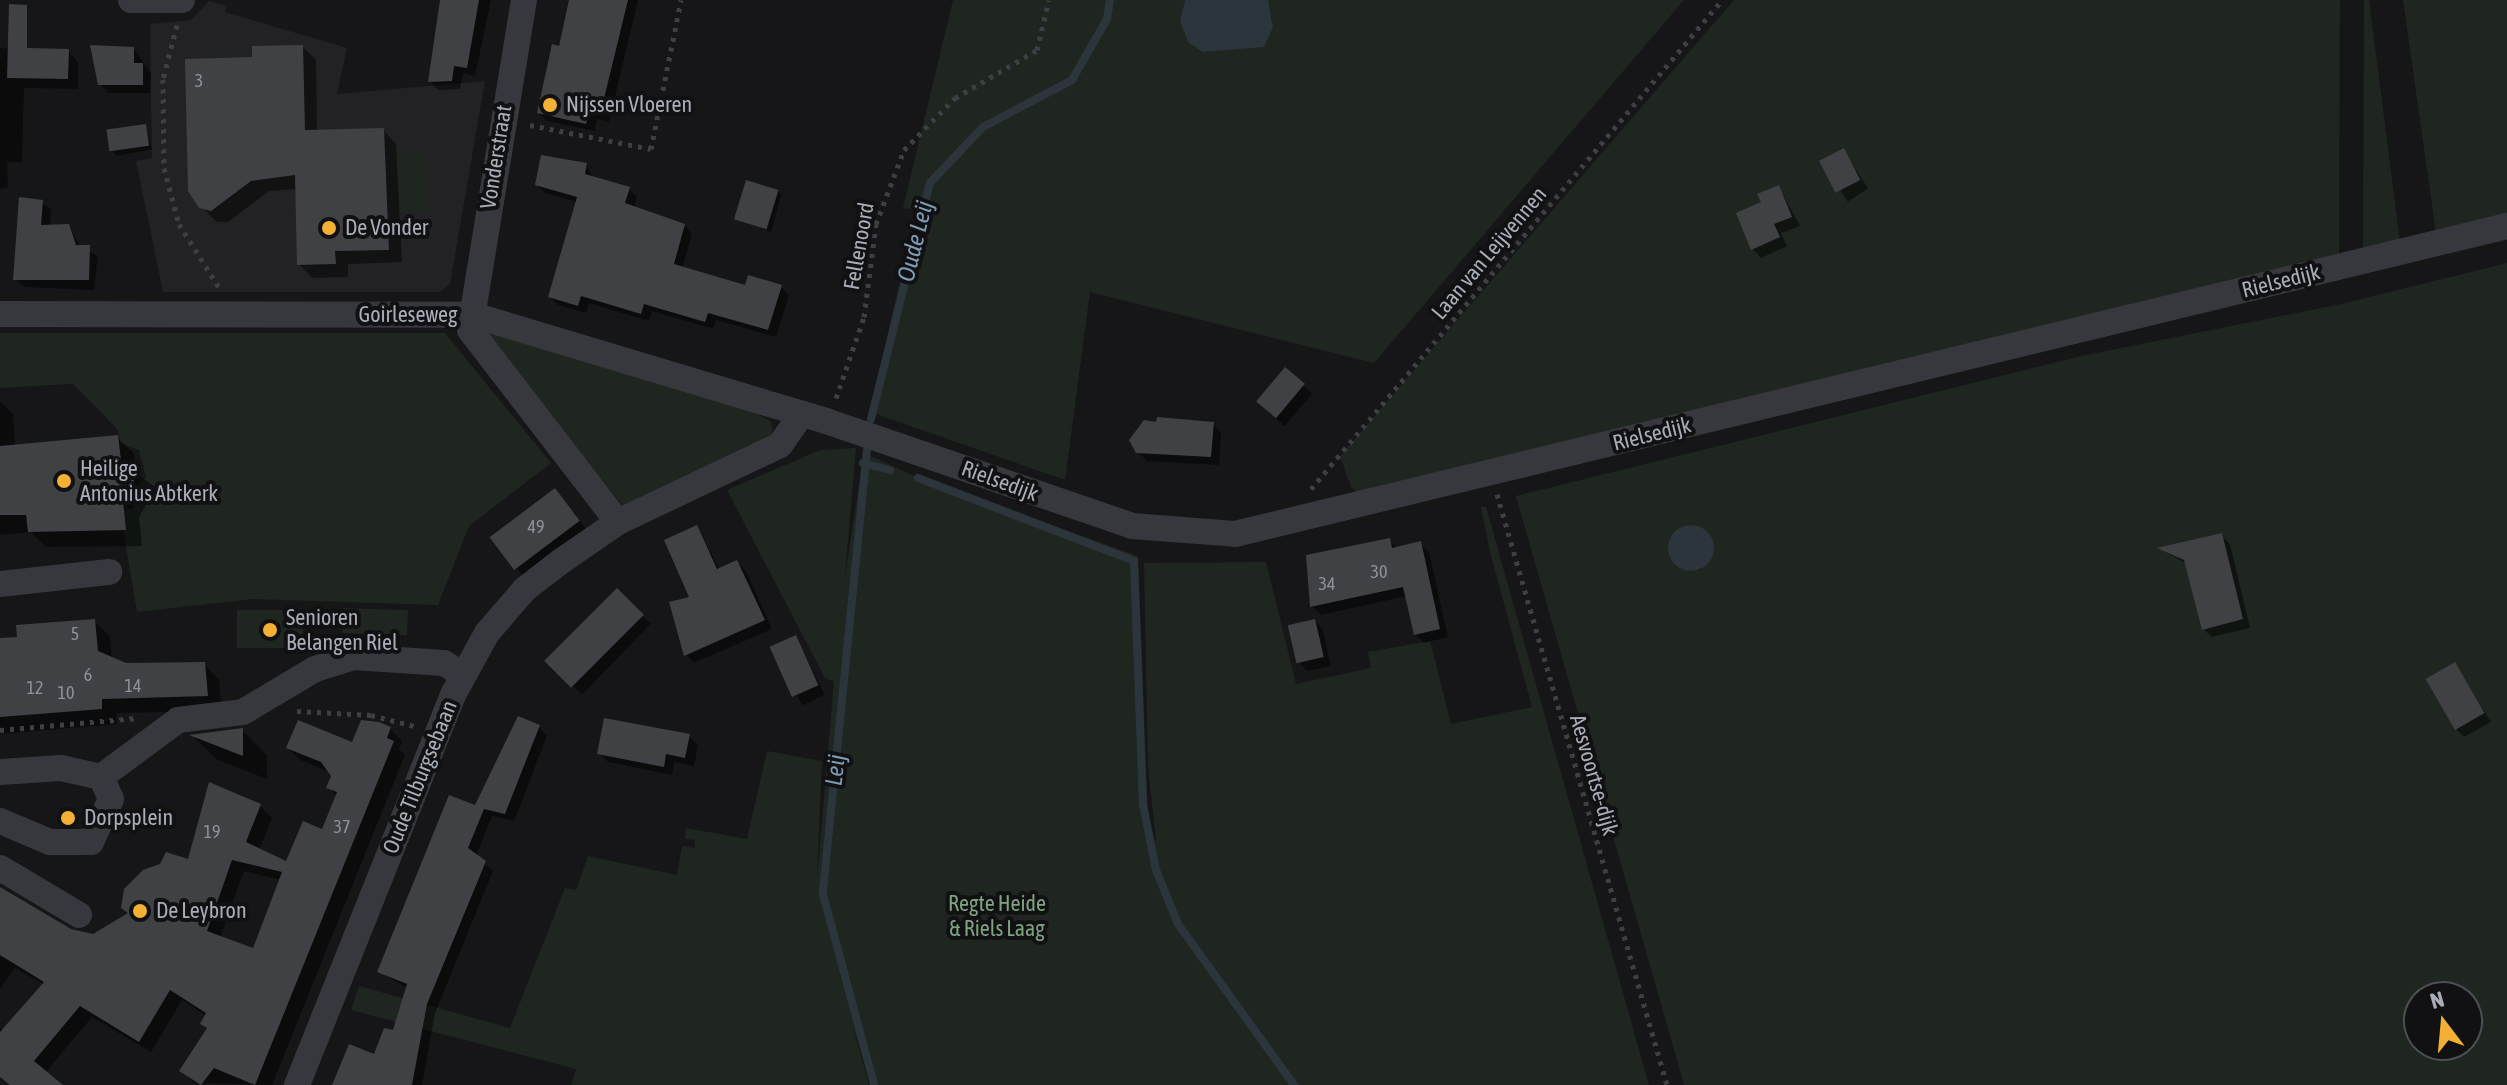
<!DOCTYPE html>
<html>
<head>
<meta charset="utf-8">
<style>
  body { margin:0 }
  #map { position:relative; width:2507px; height:1085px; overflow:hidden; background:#161618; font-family:"Asap Condensed",sans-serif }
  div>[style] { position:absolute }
  .built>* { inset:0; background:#222225 }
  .green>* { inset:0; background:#1e261f; transform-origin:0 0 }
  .water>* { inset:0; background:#2c353c }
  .round { border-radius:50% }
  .shadow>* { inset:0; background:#0007; transform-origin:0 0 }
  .stream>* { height:8px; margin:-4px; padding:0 4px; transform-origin:4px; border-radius:4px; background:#2c353c }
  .building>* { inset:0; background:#404145; transform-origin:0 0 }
  .path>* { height:5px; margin-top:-2.5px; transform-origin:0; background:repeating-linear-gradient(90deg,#3d3f44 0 4px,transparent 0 10px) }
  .minor>* { height:26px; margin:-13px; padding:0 13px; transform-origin:13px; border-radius:13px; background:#37383d }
  .dots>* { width:22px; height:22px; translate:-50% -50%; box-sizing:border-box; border:4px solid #111113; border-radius:50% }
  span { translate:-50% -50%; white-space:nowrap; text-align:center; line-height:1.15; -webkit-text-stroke:8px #111113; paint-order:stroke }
  .number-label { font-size:18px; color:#8e929b }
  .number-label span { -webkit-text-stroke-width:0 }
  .poi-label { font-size:22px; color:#a8adb8 }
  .left { translate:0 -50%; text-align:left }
  .street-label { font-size:22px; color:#a8adb8 }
  .park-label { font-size:22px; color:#7fa381 }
  .water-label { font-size:24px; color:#7f9bb3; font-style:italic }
  .north { position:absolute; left:2403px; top:981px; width:80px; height:80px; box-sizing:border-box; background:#111113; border:2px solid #4d4f55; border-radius:50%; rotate:344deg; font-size:22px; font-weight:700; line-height:32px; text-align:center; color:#a8adb8 }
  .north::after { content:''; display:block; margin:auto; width:28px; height:36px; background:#f2b134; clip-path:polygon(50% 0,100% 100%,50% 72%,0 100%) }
</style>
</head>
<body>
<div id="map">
  <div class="built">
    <div style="clip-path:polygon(209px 1px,226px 6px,225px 12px,347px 48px,337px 94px,485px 81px,450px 284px,440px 292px,163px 292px,136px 161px,152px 158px,150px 24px,191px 20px)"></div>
  </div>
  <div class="green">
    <div style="clip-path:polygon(953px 0,1185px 0,1180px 21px,1203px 52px,1264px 46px,1273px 27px,1268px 0,1684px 0,1374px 363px,1090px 292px,1065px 480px,870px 412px,916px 210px,903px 208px)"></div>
    <div style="clip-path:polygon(1734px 0,2340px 0,2339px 257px,1361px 495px,1351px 487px,1340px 456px)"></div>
    <div style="clip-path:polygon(2364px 0,2369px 0,2400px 242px,2363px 251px)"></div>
    <div style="clip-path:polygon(2403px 0,2507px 0,2507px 215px,2436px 233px)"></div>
    <div style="left:426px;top:152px;width:60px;height:31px;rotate:89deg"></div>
    <div style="clip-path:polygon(evenodd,2507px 263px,2507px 1085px,1684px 1085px,1516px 496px,2086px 355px,2341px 304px,2507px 263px,1713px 554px,1701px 570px,1675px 566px,1713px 554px,2507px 263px,2419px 997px,2467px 997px,2467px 1045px,2419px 1045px,2419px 997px)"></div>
    <div style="clip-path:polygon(488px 331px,752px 411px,771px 422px,773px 431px,769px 438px,623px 506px,485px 334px)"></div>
    <div style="clip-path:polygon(0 333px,445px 333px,551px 463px,469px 526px,438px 605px,253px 599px,137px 612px,120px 511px,134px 508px,131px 491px,146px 477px,139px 450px,120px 443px,118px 430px,73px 384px,0 388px)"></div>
    <div style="clip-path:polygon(856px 448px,845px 576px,864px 453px,912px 475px,1138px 556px,1149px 842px,1156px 840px,1148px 767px,1144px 563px,1266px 562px,1296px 684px,1371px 668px,1368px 652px,1430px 641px,1451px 724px,1532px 707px,1490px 552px,1481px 507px,1486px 507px,1649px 1085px,872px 1085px,853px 1027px,869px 1085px,571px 1085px,576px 1069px,351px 1010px,359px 986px,510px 1028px,565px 888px,576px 890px,588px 856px,677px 875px,682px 846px,695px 848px,695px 840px,685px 839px,686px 828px,747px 839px,767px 751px,822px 761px,817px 879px,834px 681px,825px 678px,727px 490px,820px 450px)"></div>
    <div style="left:343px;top:608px;width:65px;height:25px;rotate:2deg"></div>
    <div style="left:303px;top:610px;width:38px;height:66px;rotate:90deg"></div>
  </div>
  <div class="water">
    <div style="clip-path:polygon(1185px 0,1268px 0,1273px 27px,1264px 47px,1203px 52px,1188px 42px,1180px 21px)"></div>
    <div class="round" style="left:1668px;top:525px;width:46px;height:46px"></div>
  </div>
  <div class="shadow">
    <div style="clip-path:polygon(440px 0,491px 0,475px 76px,463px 73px,460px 89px,438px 90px,430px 82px)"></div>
    <div style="clip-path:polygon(572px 0,638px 0,609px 122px,597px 119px,595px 131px,547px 121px,539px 113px)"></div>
    <div style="clip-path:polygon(303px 47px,316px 60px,317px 132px,383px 130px,396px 144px,402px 262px,348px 264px,348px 277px,312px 278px,299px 264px,297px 189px,269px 191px,228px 222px,217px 222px,203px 208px,254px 59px)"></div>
    <div style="clip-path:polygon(0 48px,68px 51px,78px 62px,78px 89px,24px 88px,22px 162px,7px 162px,8px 188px,0 189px)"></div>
    <div style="clip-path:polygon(134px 49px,151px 73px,150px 93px,108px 93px,100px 84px)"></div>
    <div style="clip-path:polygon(145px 126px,152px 149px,117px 156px,113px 152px)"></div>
    <div style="left:1843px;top:150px;width:46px;height:24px;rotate:57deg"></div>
    <div style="clip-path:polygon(586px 165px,593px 178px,629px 189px,637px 197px,634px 208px,684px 225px,692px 234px,682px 269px,746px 287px,781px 287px,789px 295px,776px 337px,716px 320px,713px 329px,652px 311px,649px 321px,589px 303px,586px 313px,558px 305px,550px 297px,577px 202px,545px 193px,537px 185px)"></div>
    <div style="clip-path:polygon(1779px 187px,1800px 226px,1781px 233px,1787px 246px,1761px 258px,1753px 249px,1764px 203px)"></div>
    <div style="clip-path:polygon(778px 191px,781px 195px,771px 232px,737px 219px)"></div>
    <div style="clip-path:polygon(42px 202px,51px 210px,50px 226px,68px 226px,81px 247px,98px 256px,94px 290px,24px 287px,15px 279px)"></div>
    <div style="clip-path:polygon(1303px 385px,1312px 394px,1285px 426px,1267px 411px)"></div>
    <div style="clip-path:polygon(0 401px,13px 414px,15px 447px,117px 437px,134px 454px,136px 473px,155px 487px,139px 518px,142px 546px,46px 547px,31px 532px,0 535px)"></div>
    <div style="clip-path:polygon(1213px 424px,1221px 433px,1219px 465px,1147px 461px,1138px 452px)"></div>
    <div style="clip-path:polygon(555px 491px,591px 535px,529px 581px,516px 568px)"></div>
    <div style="clip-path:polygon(697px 527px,720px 570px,737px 562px,746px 571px,772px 629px,694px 663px,686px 655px)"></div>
    <div style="clip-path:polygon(2221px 535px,2230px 544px,2250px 628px,2212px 637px,2203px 629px,2187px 564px,2161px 549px)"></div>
    <div style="clip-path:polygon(1389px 541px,1398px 549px,1420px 544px,1429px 552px,1448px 637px,1424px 643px,1415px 634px,1407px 596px,1321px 615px,1312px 606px)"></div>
    <div style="left:617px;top:591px;width:47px;height:99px;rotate:44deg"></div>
    <div style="clip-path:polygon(94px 621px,110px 637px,112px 659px,125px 665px,204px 664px,219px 680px,222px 711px,116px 713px,117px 724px,0 734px,0 640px)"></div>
    <div style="clip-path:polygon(1315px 621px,1323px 630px,1331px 666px,1307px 671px,1299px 662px)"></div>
    <div style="left:796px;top:638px;width:63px;height:25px;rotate:63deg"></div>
    <div style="clip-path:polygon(2455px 664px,2491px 722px,2464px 737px,2455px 728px)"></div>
    <div style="clip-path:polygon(539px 727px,547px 736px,514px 821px,492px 816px,476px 856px,493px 871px,435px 1013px,422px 1085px,334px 1085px,376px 1057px,395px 1032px,407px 988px,380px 972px,476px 807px)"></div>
    <div style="clip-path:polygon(evenodd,390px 729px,402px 741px,399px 749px,405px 755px,272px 1085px,194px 1083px,182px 1071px,209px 1030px,207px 1016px,182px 1000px,151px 1052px,92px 1017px,45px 1073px,60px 1085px,13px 1085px,0 1073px,0 1028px,7px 1033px,45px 985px,15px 968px,0 989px,0 889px,70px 931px,94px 936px,131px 914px,189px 862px,210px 785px,260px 806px,272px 818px,259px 850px,287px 864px,323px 832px,337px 796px,329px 788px,330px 772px,300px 760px,288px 748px,353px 744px,390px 729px,244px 871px,281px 880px,254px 950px,220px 938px,244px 871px)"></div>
    <div style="clip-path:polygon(242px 730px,267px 755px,267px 779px,216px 759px,193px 736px)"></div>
    <div style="clip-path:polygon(689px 736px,698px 745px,694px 766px,674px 762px,672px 775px,608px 762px,599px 753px)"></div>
  </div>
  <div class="stream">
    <div style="left:871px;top:419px;width:243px;rotate:-76deg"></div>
    <div style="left:930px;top:183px;width:77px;rotate:-46.6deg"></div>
    <div style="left:983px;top:127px;width:101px;rotate:-27.8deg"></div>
    <div style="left:1072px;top:80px;width:70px;rotate:-60.2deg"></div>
    <div style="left:1107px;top:19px;width:19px;rotate:-81deg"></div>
    <div style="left:867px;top:450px;width:446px;rotate:95.7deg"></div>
    <div style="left:823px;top:894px;width:198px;rotate:75deg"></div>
    <div style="left:863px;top:463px;width:28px;rotate:15deg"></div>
    <div style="left:918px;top:478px;width:231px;rotate:21deg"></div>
    <div style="left:1134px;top:561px;width:243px;rotate:87.9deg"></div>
    <div style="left:1143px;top:804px;width:67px;rotate:78.9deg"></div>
    <div style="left:1156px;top:870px;width:58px;rotate:67.8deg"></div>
    <div style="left:1178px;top:924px;width:198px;rotate:54.2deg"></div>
  </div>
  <div class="building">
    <div style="clip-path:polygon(440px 0,479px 0,467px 68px,454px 66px,452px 81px,428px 82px)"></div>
    <div style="clip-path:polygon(569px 0,628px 0,600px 115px,589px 112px,586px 124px,537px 113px,552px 44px,559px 46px)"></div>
    <div style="clip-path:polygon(9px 4px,27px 5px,27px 48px,69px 49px,68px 79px,7px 78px)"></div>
    <div style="clip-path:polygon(90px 45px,134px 47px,134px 63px,143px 63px,143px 85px,98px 85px)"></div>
    <div style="clip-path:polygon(303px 45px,305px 130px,384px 128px,389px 250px,335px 251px,336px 264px,297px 265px,295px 175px,251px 181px,211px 211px,199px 208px,188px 191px,185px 59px,252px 57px,252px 46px)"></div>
    <div style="left:146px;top:124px;width:22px;height:40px;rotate:82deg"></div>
    <div style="left:1844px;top:148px;width:36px;height:28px;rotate:63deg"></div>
    <div style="clip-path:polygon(541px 155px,587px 163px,585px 174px,630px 187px,625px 203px,685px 224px,674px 264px,745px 285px,748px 275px,782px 285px,768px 330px,708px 313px,705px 322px,644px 304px,641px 314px,581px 296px,578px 306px,548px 297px,577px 197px,535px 185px)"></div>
    <div style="left:746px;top:180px;width:34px;height:41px;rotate:17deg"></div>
    <div style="clip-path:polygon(1779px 185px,1792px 217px,1774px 224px,1780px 237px,1751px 250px,1736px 213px,1761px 202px,1757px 194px)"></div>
    <div style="clip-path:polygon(19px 197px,43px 200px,41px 225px,69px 224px,76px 245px,90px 245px,89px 280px,13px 280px)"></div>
    <div style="left:1285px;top:367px;width:26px;height:45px;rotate:40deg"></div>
    <div style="clip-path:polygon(1157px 417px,1214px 422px,1211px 457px,1136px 453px,1129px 440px,1144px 420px,1156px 422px)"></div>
    <div style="clip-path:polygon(118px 435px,123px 477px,140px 469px,123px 501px,126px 530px,28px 532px,26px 515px,0 515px,0 446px)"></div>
    <div style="left:555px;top:488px;width:41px;height:82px;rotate:53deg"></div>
    <div style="clip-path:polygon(697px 525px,717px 569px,737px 560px,765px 620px,684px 656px,669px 602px,689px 597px,664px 540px)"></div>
    <div style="clip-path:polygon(2222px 533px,2243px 619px,2202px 630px,2184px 560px,2157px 548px)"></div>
    <div style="clip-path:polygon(1390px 538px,1392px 548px,1421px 541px,1440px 629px,1414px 635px,1403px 587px,1310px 607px,1306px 555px)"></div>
    <div style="left:617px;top:588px;width:38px;height:103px;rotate:45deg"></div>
    <div style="clip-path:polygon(95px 619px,98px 651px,126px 663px,205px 662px,208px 696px,102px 699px,102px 709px,0 717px,0 638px,17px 637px,16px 625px)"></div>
    <div style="left:1315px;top:619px;width:39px;height:28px;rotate:77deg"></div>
    <div style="left:796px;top:635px;width:55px;height:29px;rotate:66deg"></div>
    <div style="left:2455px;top:662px;width:59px;height:34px;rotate:60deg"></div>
    <div style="clip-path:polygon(518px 716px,540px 725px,505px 814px,484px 809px,468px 848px,486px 861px,427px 1004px,412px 1085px,332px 1085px,349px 1044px,374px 1054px,384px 1028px,393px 1030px,407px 984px,377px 972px,449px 795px,475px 805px)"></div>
    <div style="clip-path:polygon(604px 718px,690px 734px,685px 758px,666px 754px,664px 767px,597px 754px)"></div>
    <div style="clip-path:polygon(evenodd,298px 720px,352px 742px,361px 720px,379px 722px,391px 727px,387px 738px,394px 741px,255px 1085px,214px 1068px,201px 1085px,179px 1071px,207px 1028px,200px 1024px,206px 1013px,170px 990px,139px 1042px,80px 1006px,34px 1061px,63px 1085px,10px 1085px,0 1077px,0 1032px,44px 982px,0 955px,0 887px,71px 929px,93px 934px,128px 913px,121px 908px,124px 889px,143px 870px,160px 864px,166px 852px,188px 859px,209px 782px,261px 804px,246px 842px,286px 861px,303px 821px,322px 829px,337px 792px,326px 788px,331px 776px,321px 762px,286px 748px,298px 720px,232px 860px,282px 872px,253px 948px,207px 931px,232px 860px)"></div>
    <div style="clip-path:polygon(243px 728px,243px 756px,189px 735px)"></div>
  </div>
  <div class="path">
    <div style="left:177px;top:25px;width:56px;rotate:104.5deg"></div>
    <div style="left:163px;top:79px;width:89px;rotate:89.4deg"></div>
    <div style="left:164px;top:168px;width:58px;rotate:75deg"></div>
    <div style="left:179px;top:224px;width:77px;rotate:57.8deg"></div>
    <div style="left:530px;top:125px;width:123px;rotate:11.2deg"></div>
    <div style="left:651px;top:149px;width:152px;rotate:-78.6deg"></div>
    <div style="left:836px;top:398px;width:86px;rotate:-70.9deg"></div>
    <div style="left:864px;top:317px;width:94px;rotate:-82.6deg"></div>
    <div style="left:876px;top:224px;width:79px;rotate:-69.3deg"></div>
    <div style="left:904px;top:150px;width:73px;rotate:-45.6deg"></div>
    <div style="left:955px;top:98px;width:95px;rotate:-30.3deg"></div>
    <div style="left:1037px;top:50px;width:51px;rotate:-76.5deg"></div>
    <div style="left:1311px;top:489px;width:639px;rotate:-49.95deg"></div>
    <div style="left:1497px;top:494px;width:615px;rotate:73.95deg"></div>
    <div style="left:297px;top:711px;width:74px;rotate:3.1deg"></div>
    <div style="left:371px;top:715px;width:44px;rotate:14.3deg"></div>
    <div style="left:0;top:730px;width:137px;rotate:-5deg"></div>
  </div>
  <div class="minor">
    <div style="left:131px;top:0;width:51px"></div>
    <div style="left:524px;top:0;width:334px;rotate:99.3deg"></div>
    <div style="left:470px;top:330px;width:242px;rotate:52.4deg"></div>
    <div style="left:0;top:314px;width:473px;rotate:0.1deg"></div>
    <div style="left:473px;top:315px;width:369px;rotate:16.7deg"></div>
    <div style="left:826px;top:421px;width:324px;rotate:18.9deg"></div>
    <div style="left:1132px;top:526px;width:103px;rotate:4.4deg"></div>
    <div style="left:1235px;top:534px;width:1309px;rotate:-13.61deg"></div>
    <div style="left:0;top:584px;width:110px;rotate:-6.3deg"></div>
    <div style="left:0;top:772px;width:61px;rotate:-3.8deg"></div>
    <div style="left:61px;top:768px;width:41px;rotate:12.7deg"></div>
    <div style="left:101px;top:777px;width:96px;rotate:-36.5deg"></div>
    <div style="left:178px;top:720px;width:65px;rotate:-7deg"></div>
    <div style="left:243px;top:712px;width:84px;rotate:-30.8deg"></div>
    <div style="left:315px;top:669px;width:41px;rotate:-17.1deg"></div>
    <div style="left:354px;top:657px;width:90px;rotate:3.8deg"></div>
    <div style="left:444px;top:663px;width:22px;rotate:32deg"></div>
    <div style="left:0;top:821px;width:54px;rotate:22.8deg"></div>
    <div style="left:50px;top:842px;width:41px"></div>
    <div style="left:91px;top:842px;width:47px;rotate:-65.1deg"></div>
    <div style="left:111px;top:799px;width:24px;rotate:-114deg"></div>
    <div style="left:0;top:868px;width:92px;rotate:30.7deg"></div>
    <div style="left:297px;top:1085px;width:422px;rotate:-68.2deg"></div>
    <div style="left:454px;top:693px;width:68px;rotate:-61.2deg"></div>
    <div style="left:487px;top:633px;width:58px;rotate:-49.2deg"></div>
    <div style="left:525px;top:589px;width:44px;rotate:-37.6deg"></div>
    <div style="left:560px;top:562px;width:70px;rotate:-34.6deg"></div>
    <div style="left:618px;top:522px;width:179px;rotate:-25.4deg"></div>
    <div style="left:780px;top:445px;width:38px;rotate:-55deg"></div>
  </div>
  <div class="dots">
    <div style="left:550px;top:105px;background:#f2b134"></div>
    <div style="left:329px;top:228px;background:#f2b134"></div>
    <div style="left:64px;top:481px;background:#f2b134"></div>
    <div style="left:270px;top:630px;background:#f2b134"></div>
    <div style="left:68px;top:818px;background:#f2b134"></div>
    <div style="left:140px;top:911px;background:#f2b134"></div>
  </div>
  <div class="number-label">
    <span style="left:199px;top:81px">3</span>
    <span style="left:536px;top:527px">49</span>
    <span style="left:1379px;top:572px">30</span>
    <span style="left:1327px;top:584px">34</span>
    <span style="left:75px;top:634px">5</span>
    <span style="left:88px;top:675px">6</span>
    <span style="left:133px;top:686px">14</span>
    <span style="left:35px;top:688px">12</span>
    <span style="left:66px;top:693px">10</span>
    <span style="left:342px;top:827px">37</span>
    <span style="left:212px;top:832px">19</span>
  </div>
  <div class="poi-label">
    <span class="left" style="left:566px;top:105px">Nijssen Vloeren</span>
    <span class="left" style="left:345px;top:228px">De Vonder</span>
    <span class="left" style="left:80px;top:481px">Heilige<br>Antonius Abtkerk</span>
    <span class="left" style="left:286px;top:630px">Senioren<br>Belangen Riel</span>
    <span class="left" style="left:84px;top:818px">Dorpsplein</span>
    <span class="left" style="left:156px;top:911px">De Leybron</span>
  </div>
  <div class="street-label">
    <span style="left:496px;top:157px;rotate:-81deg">Vonderstraat</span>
    <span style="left:859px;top:246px;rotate:-80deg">Fellenoord</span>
    <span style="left:1489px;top:253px;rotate:-50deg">Laan van Leijvennen</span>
    <span style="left:2281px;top:281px;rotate:-14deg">Rielsedijk</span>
    <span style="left:408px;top:315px">Goirleseweg</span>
    <span style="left:1652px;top:434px;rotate:-14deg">Rielsedijk</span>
    <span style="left:1000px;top:481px;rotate:20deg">Rielsedijk</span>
    <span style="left:1594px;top:775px;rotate:74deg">Aesvoortse-dijk</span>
    <span style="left:420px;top:777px;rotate:-68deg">Oude Tilburgsebaan</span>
  </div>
  <div class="park-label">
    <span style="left:997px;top:916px">Regte Heide<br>&amp; Riels Laag</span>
  </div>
  <div class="water-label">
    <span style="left:915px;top:241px;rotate:-76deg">Oude Leij</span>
    <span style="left:835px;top:770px;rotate:-84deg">Leij</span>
  </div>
  <div class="north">N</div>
</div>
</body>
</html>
